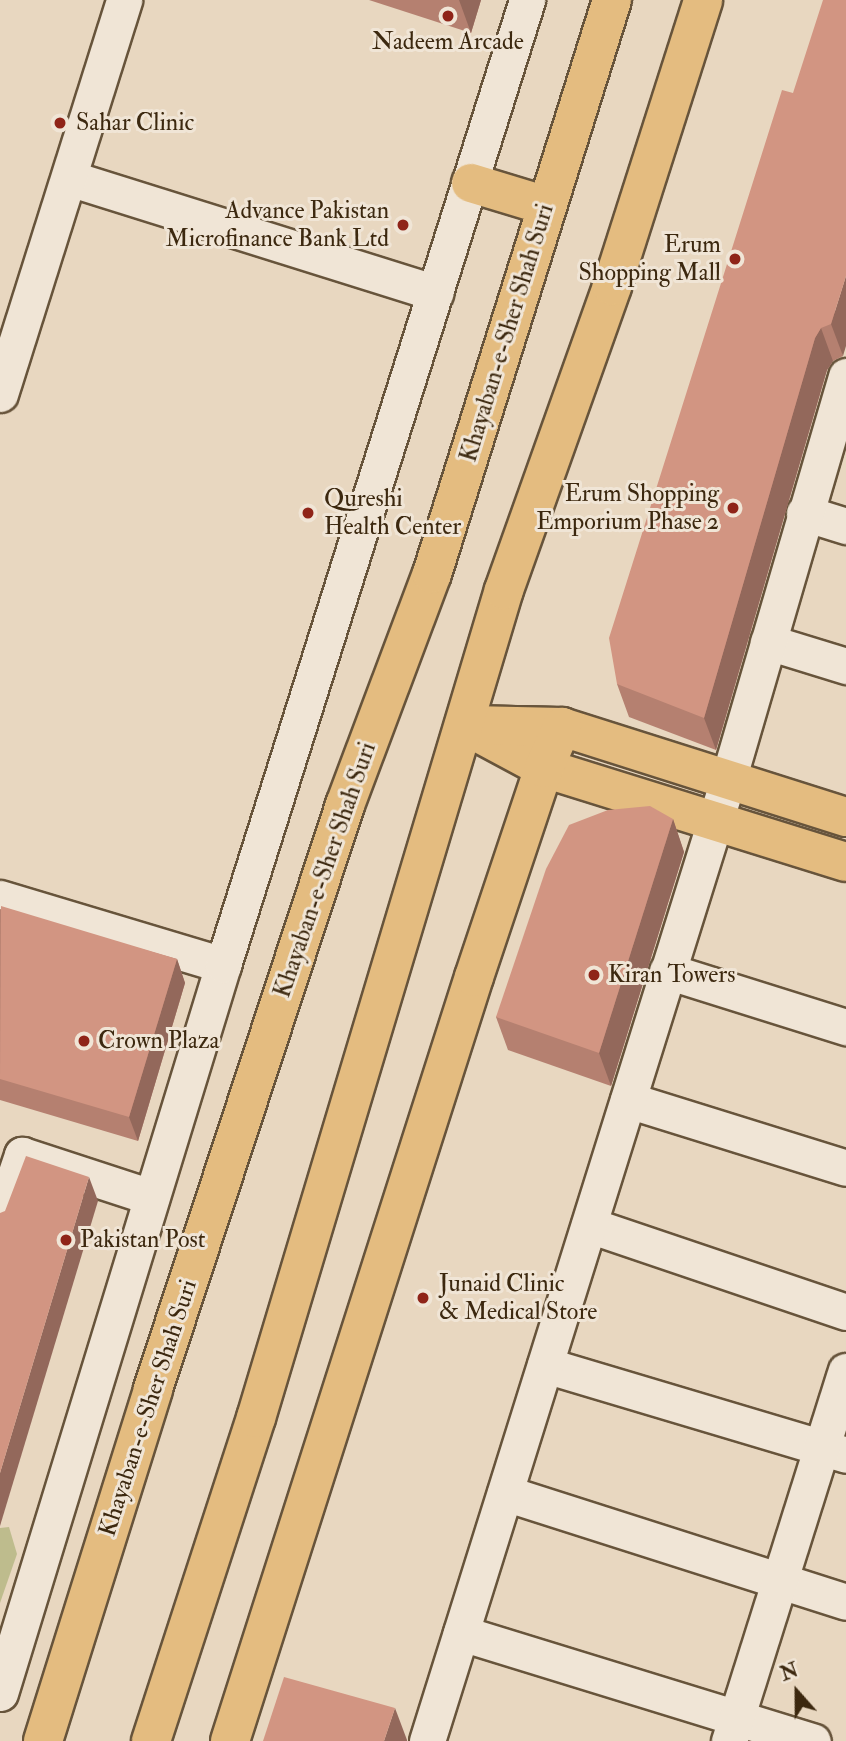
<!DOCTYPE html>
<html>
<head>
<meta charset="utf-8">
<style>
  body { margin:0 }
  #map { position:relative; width:846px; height:1741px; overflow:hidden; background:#e8d7c0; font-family:"IM FELL Double Pica",serif }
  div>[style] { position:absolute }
  .green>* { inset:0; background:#bebc8d }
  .roads { filter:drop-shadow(2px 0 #67543b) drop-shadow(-2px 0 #67543b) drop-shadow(0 2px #67543b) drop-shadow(0 -2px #67543b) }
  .minor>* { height:35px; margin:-17.5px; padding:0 17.5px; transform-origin:17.5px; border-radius:17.5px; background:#f0e5d6 }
  .major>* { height:38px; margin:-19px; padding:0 19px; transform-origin:19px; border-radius:19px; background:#e4bc80 }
  .wall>* { inset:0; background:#b58070 }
  .shaded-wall>* { inset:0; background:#93685b }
  .building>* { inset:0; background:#d29582 }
  .dots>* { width:19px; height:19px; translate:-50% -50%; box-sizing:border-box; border:4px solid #f0e5d6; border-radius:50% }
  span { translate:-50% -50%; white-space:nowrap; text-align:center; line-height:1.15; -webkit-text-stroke:6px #f0e5d6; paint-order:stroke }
  .poi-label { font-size:24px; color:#3c280f }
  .left { translate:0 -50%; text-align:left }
  .right { translate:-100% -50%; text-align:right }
  .street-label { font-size:24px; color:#3c280f }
  .north { position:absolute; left:762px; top:1657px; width:70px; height:70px; -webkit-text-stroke:5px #f0e5d6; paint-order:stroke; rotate:339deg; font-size:19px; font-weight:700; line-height:28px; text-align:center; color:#3c280f }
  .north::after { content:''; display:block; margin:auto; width:24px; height:32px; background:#3c280f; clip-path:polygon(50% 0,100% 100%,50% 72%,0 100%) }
</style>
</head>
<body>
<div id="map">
  <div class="green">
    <div style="clip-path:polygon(9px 1527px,17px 1554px,0 1603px,0 1528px)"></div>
  </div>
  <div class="roads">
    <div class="minor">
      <div style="left:69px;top:178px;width:384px;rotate:17.4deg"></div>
      <div style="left:0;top:394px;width:413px;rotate:-72.5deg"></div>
      <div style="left:804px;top:513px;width:44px;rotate:17.2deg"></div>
      <div style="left:768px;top:642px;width:82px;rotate:17.1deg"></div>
      <div style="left:0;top:898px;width:233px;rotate:16.7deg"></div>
      <div style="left:667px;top:971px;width:188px;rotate:17.4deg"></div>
      <div style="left:628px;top:1100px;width:228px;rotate:17.3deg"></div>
      <div style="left:0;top:1220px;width:69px;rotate:-71.3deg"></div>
      <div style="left:22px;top:1155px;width:136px;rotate:18deg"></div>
      <div style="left:589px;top:1225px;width:271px;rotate:18.7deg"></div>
      <div style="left:545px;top:1365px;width:314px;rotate:16.6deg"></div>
      <div style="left:505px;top:1493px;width:358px;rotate:17.7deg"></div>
      <div style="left:461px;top:1633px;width:368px;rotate:17.1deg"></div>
      <div style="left:0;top:1693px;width:761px;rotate:-72.97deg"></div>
      <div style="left:223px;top:965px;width:1012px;rotate:-72.51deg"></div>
      <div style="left:427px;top:1741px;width:1007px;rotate:-72.61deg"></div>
      <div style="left:728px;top:780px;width:421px;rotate:-73.7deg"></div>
      <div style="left:729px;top:1741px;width:388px;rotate:-72.5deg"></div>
    </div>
    <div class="major">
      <div style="left:471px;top:183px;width:79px;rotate:16.8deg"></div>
      <div style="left:464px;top:725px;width:91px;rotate:28.3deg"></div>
      <div style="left:544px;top:768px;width:316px;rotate:17.3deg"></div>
      <div style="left:470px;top:725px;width:92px;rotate:1.2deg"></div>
      <div style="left:562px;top:727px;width:298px;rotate:17.6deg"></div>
      <div style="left:43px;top:1741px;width:369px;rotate:-72.6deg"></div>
      <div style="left:153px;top:1389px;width:615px;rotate:-71.8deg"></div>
      <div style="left:345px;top:805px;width:247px;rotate:-69.4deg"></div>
      <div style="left:432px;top:574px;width:602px;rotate:-72.59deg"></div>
      <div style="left:151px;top:1741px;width:340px;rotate:-72deg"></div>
      <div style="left:256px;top:1418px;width:864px;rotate:-73.33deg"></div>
      <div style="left:504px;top:590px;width:323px;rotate:-70.4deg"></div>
      <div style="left:612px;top:286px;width:300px;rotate:-72.3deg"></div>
      <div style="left:230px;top:1741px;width:802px;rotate:-72.29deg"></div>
      <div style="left:474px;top:977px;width:220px;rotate:-71.5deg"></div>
      <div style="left:544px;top:768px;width:45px;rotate:-66.3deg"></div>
    </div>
  </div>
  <div class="wall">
    <div style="clip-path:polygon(369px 0,481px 0,471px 33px)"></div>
    <div style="clip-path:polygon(793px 93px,843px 356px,833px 361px,827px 370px,716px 750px,629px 717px,617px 684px)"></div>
    <div style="clip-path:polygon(673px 819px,684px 852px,611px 1086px,508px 1050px,496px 1017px)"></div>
    <div style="clip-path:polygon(0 909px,177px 959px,185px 983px,138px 1141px,0 1100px)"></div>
  </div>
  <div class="shaded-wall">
    <div style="clip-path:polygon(459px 0,481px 0,471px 33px)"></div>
    <div style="clip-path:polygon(846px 276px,846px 346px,843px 356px,831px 324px)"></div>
    <div style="clip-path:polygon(821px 328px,833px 361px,827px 370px,716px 750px,704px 718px,815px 338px)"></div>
    <div style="clip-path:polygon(673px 819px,684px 852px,611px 1086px,599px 1053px)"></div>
    <div style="clip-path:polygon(177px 959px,185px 983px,138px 1141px,129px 1117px)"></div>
    <div style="clip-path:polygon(89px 1177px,98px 1201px,0 1526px,0 1473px)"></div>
    <div style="clip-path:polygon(395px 1708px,407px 1740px,407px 1741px,384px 1741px)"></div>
  </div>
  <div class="building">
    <div style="clip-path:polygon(823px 0,846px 0,846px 276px,831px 324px,821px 328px,815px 338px,704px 718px,617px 684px,609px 638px,782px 90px,793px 93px)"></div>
    <div style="clip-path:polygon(650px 806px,673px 819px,599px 1053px,496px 1017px,546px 869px,569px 825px,608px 810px)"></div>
    <div style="clip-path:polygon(1px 906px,177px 959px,129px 1117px,0 1079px)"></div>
    <div style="clip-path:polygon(26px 1156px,89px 1177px,0 1473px,0 1213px,5px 1211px)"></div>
    <div style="clip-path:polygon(284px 1677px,395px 1708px,384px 1741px,263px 1741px)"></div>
  </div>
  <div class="dots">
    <div style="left:448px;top:16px;background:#8f2418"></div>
    <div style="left:60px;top:123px;background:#8f2418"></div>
    <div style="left:403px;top:225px;background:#8f2418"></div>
    <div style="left:735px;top:259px;background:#8f2418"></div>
    <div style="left:733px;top:508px;background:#8f2418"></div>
    <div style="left:308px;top:513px;background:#8f2418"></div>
    <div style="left:594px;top:975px;background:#8f2418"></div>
    <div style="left:84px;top:1041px;background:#8f2418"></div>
    <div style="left:66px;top:1240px;background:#8f2418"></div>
    <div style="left:423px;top:1298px;background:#8f2418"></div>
  </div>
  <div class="poi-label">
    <span style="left:448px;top:42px">Nadeem Arcade</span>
    <span class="left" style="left:76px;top:123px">Sahar Clinic</span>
    <span class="right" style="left:389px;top:225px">Advance Pakistan<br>Microfinance Bank Ltd</span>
    <span class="right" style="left:721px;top:259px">Erum<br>Shopping Mall</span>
    <span class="right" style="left:719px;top:508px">Erum Shopping<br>Emporium Phase 2</span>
    <span class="left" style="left:324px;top:513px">Qureshi<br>Health Center</span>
    <span class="left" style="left:608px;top:975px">Kiran Towers</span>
    <span class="left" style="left:98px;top:1041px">Crown Plaza</span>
    <span class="left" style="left:80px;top:1240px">Pakistan Post</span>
    <span class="left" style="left:439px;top:1298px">Junaid Clinic<br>&amp; Medical Store</span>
  </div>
  <div class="street-label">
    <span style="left:507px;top:333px;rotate:-73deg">Khayaban-e-Sher Shah Suri</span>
    <span style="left:325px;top:870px;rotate:-71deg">Khayaban-e-Sher Shah Suri</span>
    <span style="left:148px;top:1408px;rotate:-72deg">Khayaban-e-Sher Shah Suri</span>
  </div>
  <div class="north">N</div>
</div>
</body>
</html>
